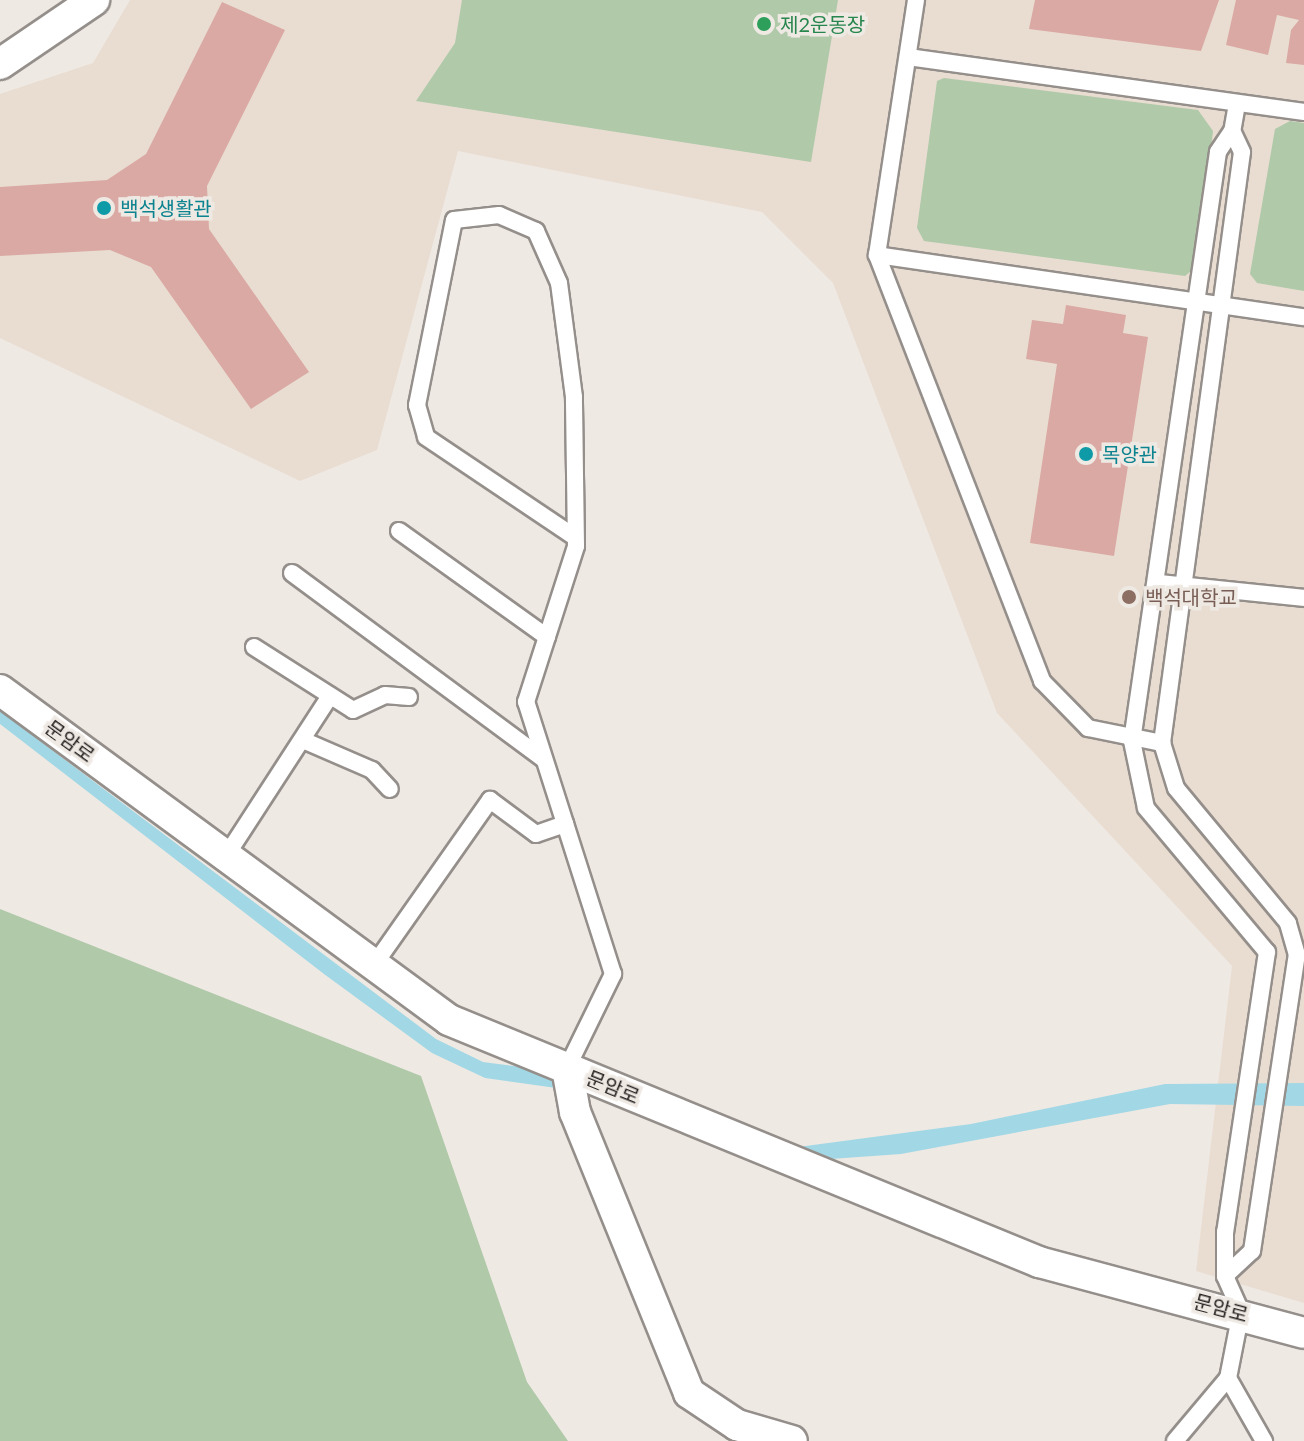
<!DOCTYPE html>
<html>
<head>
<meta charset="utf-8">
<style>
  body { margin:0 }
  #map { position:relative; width:1304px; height:1441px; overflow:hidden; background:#efe9e4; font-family:Lato,"Noto Sans KR",sans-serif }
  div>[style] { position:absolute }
  .built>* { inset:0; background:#e9ddd2 }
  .green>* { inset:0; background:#afc9a9 }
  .water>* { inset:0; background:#a2d8e5 }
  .building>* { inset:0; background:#daa9a4 }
  .roads { filter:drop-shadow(2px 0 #958f8b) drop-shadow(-2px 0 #958f8b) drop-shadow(0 2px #958f8b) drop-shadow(0 -2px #958f8b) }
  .lane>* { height:16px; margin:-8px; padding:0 8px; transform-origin:8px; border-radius:8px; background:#fff }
  .street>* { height:30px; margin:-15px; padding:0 15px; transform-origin:15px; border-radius:15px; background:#fff }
  .dots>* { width:22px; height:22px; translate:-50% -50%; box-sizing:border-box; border:4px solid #efe9e4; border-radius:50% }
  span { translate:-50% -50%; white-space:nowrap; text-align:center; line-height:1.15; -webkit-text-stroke:7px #efe9e4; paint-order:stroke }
  .leisure-label { font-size:20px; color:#27864d }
  .left { translate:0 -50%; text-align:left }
  .culture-label { font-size:20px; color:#0d838f }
  .education-label { font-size:20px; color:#785e54 }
  .street-label { font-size:20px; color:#252220 }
</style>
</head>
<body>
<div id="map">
  <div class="built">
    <div style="clip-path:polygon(130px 0,1304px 0,1304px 1303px,1196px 1271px,1232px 966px,997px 713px,833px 283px,762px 212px,458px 151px,377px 450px,300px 481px,0 338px,0 94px,93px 63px)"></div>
  </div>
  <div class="green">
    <div style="clip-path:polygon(462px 0,838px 0,811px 162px,416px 101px,455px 43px)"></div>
    <div style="clip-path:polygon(944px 78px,1198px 110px,1213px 131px,1197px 266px,1185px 276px,924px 241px,917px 228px,937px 81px)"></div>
    <div style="clip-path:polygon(1290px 121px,1304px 123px,1304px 291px,1257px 283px,1250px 274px,1275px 129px)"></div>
    <div style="clip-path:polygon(0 909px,421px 1076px,527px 1382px,568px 1441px,0 1441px)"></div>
  </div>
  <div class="water">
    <div style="clip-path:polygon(0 711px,436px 1039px,483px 1062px,552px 1071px,798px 1147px,971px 1124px,1165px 1084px,1304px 1083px,1304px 1106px,1170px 1104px,901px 1154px,789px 1162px,606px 1095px,485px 1078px,432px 1053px,324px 974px,0 724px)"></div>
  </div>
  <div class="building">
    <div style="clip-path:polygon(1035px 0,1219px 0,1201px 51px,1029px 29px)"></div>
    <div style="clip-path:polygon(1236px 0,1304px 0,1304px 65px,1286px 63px,1291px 30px,1299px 20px,1277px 15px,1268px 55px,1226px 45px)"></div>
    <div style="clip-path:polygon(222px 2px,285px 30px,207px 186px,209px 229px,309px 372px,251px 409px,151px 267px,110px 250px,0 256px,0 187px,107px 180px,146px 154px)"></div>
    <div style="clip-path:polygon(1066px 305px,1126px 315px,1123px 333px,1148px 337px,1114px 556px,1030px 543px,1057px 364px,1026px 359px,1032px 320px,1063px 324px)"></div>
  </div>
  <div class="roads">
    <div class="lane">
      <div style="left:916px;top:0;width:258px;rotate:98.7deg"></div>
      <div style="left:877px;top:255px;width:457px;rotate:68.8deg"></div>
      <div style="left:1042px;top:681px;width:66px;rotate:45.6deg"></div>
      <div style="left:1088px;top:728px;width:76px;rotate:11.5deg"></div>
      <div style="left:908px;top:57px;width:400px;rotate:7.9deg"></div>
      <div style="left:1237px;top:104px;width:27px;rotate:100deg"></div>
      <div style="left:1232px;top:131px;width:25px;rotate:124deg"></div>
      <div style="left:1218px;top:152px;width:595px;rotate:98.31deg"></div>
      <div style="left:1132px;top:741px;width:68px;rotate:78.2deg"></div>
      <div style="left:1146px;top:808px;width:188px;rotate:50deg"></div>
      <div style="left:1267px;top:952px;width:283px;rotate:98.5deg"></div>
      <div style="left:1225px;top:1232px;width:44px;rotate:90deg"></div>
      <div style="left:1225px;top:1276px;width:39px;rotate:66deg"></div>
      <div style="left:1241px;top:1312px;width:67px;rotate:101.1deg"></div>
      <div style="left:1228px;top:1378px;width:73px;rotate:60.3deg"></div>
      <div style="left:877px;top:255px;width:431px;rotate:8.3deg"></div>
      <div style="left:399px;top:531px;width:182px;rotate:35.6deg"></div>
      <div style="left:292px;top:573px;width:312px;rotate:36.5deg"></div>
      <div style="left:1160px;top:583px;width:145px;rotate:5.9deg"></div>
      <div style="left:254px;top:647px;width:117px;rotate:32.5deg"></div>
      <div style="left:353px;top:710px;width:35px;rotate:-25deg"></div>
      <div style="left:385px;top:695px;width:24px;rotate:5deg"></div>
      <div style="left:305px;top:741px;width:73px;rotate:23.4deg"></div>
      <div style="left:372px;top:770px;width:26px;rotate:47deg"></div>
      <div style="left:226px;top:856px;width:191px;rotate:-57deg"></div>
      <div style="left:374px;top:965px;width:202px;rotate:-54.9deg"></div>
      <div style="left:490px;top:800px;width:57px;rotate:36.5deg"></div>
      <div style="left:536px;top:834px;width:31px;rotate:-19deg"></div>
      <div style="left:567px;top:1068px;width:105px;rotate:-63.9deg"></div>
      <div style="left:613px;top:974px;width:286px;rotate:-107.7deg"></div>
      <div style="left:526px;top:702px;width:164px;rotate:-72.2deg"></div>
      <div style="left:576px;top:546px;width:149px;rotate:-90.8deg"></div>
      <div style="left:574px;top:397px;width:115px;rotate:-97.5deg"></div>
      <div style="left:559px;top:283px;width:57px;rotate:-113.9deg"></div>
      <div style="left:536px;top:231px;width:40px;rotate:-156.6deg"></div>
      <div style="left:499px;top:215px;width:45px;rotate:173.7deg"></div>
      <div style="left:454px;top:220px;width:189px;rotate:101.3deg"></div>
      <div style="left:417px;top:405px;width:33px;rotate:74deg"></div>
      <div style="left:426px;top:437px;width:179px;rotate:33.9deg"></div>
      <div style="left:1225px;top:1276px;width:37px;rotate:-43deg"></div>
      <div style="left:1252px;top:1251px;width:299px;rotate:-81.4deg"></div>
      <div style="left:1297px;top:955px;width:33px;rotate:-106deg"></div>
      <div style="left:1288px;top:923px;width:175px;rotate:-129.7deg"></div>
      <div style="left:1176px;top:788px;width:47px;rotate:-107.3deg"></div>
      <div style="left:1162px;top:743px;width:596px;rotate:-82.29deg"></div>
      <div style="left:1242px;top:152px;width:23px;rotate:-115deg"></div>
      <div style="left:1175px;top:1441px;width:82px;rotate:-49.9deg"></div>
    </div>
    <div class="street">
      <div style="left:0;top:64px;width:114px;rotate:-34.2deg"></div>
      <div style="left:0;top:690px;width:557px;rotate:36.31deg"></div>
      <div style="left:449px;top:1020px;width:638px;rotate:22.3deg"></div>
      <div style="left:1039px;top:1262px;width:274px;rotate:15deg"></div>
      <div style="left:567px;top:1068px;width:45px;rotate:79.7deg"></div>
      <div style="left:575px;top:1112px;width:303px;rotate:67.9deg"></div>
      <div style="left:689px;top:1393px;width:58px;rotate:33.7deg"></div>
      <div style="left:737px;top:1425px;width:57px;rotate:16.2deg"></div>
    </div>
  </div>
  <div class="dots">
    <div style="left:764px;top:24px;background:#2e9e5b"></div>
    <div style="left:104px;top:208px;background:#0f9aa8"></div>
    <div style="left:1086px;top:454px;background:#0f9aa8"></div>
    <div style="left:1129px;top:597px;background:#8d6e63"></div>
  </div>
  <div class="leisure-label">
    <span class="left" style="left:780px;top:24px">제2운동장</span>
  </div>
  <div class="culture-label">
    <span class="left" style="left:120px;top:208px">백석생활관</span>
    <span class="left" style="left:1102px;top:454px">목양관</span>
  </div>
  <div class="education-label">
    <span class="left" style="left:1145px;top:597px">백석대학교</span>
  </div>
  <div class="street-label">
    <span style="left:70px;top:741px;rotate:36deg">문암로</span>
    <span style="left:613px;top:1087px;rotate:22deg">문암로</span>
    <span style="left:1221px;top:1308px;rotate:15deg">문암로</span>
  </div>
</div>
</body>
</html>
